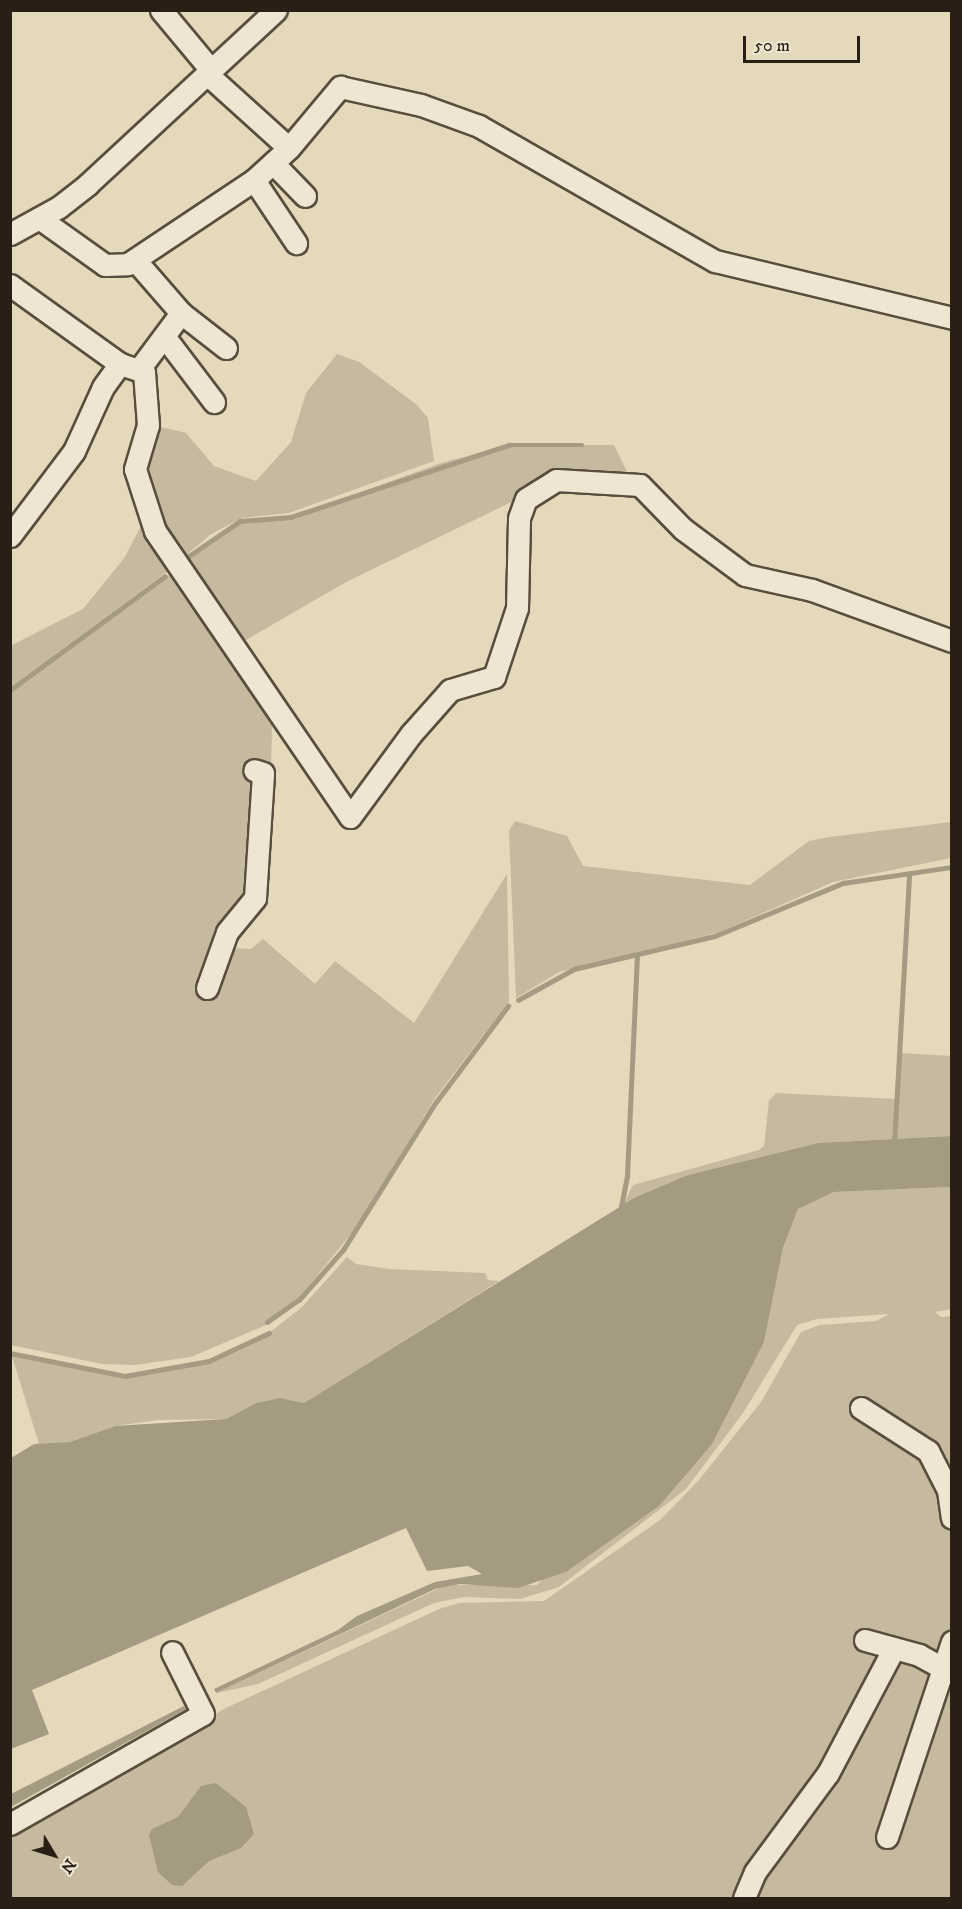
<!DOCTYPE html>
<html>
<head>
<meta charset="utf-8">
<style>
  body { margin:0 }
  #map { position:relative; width:962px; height:1909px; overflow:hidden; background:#e5d9bb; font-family:"IM FELL DW Pica",serif }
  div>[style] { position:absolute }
  .green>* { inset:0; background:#c5b99f }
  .water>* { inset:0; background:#a59a82 }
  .stream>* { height:4.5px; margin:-2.25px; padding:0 2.25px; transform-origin:2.25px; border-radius:2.25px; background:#a59a82 }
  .roads { filter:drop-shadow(2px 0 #594e3e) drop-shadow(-2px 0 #594e3e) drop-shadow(0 2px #594e3e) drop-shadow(0 -2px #594e3e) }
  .minor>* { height:21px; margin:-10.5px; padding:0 10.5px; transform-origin:10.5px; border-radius:10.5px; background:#eee6d3 }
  span { translate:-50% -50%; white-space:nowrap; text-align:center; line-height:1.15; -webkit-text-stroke:6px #eee6d3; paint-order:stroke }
  .frame { position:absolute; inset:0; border:12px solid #2a1f14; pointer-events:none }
  .north { position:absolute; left:24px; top:1825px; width:60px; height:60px; -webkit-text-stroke:4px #eee6d3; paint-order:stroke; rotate:128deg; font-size:16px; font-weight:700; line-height:24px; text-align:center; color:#2a1f14 }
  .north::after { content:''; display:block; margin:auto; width:21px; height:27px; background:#2a1f14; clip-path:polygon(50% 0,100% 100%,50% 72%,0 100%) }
  .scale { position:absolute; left:743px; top:36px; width:117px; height:27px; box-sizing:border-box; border:3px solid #2a1f14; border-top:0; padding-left:8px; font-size:18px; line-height:21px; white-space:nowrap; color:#2a1f14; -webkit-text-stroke:4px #eee6d3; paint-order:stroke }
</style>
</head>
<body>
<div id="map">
  <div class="green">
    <div style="clip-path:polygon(337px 354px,359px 362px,416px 404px,428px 418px,434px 461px,289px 513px,242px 518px,211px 534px,179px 561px,142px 484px,153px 425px,186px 433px,214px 466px,256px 481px,291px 442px,306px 393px)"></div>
    <div style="clip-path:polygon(509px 445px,614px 445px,631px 480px,527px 485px,524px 496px,348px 581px,239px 644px,181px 565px,217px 535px,241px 524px,298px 515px,441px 463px)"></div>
    <div style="clip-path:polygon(144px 520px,168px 571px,11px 687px,10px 646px,83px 609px,125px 557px)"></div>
    <div style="clip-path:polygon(173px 572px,272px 719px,269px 891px,232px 948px,251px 949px,263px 939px,315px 984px,335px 961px,414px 1023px,507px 874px,509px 1002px,435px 1098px,363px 1219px,299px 1298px,266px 1325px,191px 1357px,135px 1365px,102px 1364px,11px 1345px,10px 692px)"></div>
    <div style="clip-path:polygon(515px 821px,567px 836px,583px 866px,750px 885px,809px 841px,830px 837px,951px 822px,951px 858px,833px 882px,720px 932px,559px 972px,516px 998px,509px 831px)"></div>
    <div style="clip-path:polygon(900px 1053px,951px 1056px,951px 1136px,818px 1143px,688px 1175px,623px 1205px,633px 1185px,759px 1150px,764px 1146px,769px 1101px,776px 1093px,897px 1099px)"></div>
    <div style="clip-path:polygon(951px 1187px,951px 1309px,935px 1312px,941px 1317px,952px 1316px,951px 1898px,11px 1898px,11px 1829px,57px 1800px,228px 1707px,439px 1609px,459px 1603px,544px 1601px,660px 1520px,699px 1480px,761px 1402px,801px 1332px,820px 1325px,876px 1321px,889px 1314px,817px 1319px,797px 1325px,743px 1413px,686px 1489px,559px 1587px,520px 1599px,464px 1597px,434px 1603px,258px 1684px,216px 1693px,446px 1585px,537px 1585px,764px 1342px,783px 1248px,798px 1209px,834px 1192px)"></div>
    <div style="clip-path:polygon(347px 1257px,356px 1264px,389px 1269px,485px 1273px,488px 1280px,499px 1281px,304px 1403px,280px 1398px,256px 1403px,226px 1419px,158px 1420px,115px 1426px,70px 1442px,39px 1444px,11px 1353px,125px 1376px,209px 1361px,269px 1333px,302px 1307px)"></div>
  </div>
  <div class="water">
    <div style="clip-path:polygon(951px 1136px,951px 1187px,834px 1192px,798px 1209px,783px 1248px,764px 1342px,712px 1444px,659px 1506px,566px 1572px,518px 1588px,460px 1584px,435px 1589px,216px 1693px,214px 1689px,338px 1630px,357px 1616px,435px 1582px,482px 1574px,468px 1566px,427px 1571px,406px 1528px,32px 1690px,49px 1734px,11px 1749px,11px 1458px,34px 1444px,70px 1442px,115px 1426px,226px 1419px,256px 1403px,280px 1398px,304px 1403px,634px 1198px,688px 1175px,818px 1143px)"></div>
    <div style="clip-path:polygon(184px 1706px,186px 1709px,11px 1807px,11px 1794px)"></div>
    <div style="clip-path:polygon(216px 1783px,246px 1807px,254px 1834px,241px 1848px,209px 1861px,182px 1886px,172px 1885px,158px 1872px,149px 1835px,152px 1829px,178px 1817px,201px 1786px)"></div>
  </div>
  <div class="stream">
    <div style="left:183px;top:560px;width:69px;rotate:-34.4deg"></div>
    <div style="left:240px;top:521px;width:51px;rotate:-4.5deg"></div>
    <div style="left:291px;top:517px;width:230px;rotate:-18.3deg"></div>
    <div style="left:509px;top:445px;width:73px"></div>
    <div style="left:10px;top:690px;width:192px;rotate:-36.3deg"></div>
    <div style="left:518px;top:1000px;width:64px;rotate:-29deg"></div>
    <div style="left:574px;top:969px;width:145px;rotate:-13.2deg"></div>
    <div style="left:715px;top:936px;width:139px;rotate:-22.5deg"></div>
    <div style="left:843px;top:883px;width:110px;rotate:-8.4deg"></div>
    <div style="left:894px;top:1145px;width:272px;rotate:-86.8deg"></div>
    <div style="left:621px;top:1207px;width:33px;rotate:-79deg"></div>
    <div style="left:627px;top:1175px;width:220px;rotate:-87.4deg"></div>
    <div style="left:267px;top:1322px;width:39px;rotate:-35deg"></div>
    <div style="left:299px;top:1300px;width:67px;rotate:-48.7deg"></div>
    <div style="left:343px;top:1250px;width:175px;rotate:-57.9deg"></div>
    <div style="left:436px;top:1102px;width:120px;rotate:-53.1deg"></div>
    <div style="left:10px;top:1353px;width:117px;rotate:11.3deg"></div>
    <div style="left:125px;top:1376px;width:85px;rotate:-10.1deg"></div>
    <div style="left:209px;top:1361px;width:66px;rotate:-25deg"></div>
  </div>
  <div class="roads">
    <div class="minor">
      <div style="left:161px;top:10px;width:78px;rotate:50.2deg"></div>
      <div style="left:207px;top:74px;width:110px;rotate:42.1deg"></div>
      <div style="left:273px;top:163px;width:46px;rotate:45.9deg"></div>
      <div style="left:254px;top:180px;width:76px;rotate:56.3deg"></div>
      <div style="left:39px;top:218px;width:81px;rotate:35.5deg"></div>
      <div style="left:105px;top:265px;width:23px;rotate:-2deg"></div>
      <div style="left:128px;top:264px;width:151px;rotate:-33.7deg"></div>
      <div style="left:254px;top:180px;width:47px;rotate:-42.4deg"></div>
      <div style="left:289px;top:148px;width:80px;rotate:-50.1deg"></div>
      <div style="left:340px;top:87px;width:83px;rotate:12.5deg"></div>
      <div style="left:421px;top:105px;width:62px;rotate:19.9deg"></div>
      <div style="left:479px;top:126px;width:272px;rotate:29.8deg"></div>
      <div style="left:715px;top:261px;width:244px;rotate:13.5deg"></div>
      <div style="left:10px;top:234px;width:56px;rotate:-28.9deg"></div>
      <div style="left:59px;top:207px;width:37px;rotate:-38deg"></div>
      <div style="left:88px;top:184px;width:256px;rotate:-42.8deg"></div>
      <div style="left:135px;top:260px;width:70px;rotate:49deg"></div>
      <div style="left:181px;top:313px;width:69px;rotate:126.7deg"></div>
      <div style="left:10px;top:285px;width:135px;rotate:35.7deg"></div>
      <div style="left:120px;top:364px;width:25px;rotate:18deg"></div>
      <div style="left:144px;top:372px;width:53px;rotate:85.7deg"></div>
      <div style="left:148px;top:425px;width:46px;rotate:106.5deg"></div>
      <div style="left:135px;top:469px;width:65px;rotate:72.1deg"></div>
      <div style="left:155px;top:531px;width:346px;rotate:55.7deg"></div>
      <div style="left:350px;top:817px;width:103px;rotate:-53.7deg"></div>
      <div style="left:411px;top:734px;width:59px;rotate:-48.4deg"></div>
      <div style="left:450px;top:690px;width:46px;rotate:-16.5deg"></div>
      <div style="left:494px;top:677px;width:73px;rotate:-71.6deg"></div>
      <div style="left:517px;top:608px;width:90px;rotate:-88.7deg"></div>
      <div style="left:519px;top:518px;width:20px;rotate:-70deg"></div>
      <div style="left:526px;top:499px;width:36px;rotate:-32deg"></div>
      <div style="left:556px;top:480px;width:84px;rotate:3.4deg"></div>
      <div style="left:640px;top:485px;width:62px;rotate:45.7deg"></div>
      <div style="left:683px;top:529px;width:77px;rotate:36.6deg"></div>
      <div style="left:745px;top:575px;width:69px;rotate:12.6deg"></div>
      <div style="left:812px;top:590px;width:149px;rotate:20deg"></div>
      <div style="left:181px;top:313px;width:57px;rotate:37.9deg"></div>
      <div style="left:164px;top:336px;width:83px;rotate:52.9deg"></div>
      <div style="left:10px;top:536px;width:106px;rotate:-53deg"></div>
      <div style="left:74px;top:451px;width:70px;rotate:-65.6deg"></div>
      <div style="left:103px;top:387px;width:29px;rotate:-54deg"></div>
      <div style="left:207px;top:988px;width:59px;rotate:-70.3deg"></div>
      <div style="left:227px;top:932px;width:44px;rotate:-50.5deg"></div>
      <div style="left:255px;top:898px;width:125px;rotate:-86.3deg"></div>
      <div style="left:263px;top:773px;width:9px;rotate:-162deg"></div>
      <div style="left:861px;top:1408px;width:80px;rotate:32.7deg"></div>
      <div style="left:928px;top:1451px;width:44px;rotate:62.9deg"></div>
      <div style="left:948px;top:1490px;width:28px;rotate:82deg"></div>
      <div style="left:865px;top:1640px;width:56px;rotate:15.5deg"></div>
      <div style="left:919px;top:1655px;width:38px;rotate:29deg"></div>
      <div style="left:10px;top:1824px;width:222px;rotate:-29.7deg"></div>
      <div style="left:203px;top:1714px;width:69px;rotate:-116.6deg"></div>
      <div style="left:887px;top:1837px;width:206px;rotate:-71.6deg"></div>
      <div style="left:744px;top:1898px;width:28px;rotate:-67deg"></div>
      <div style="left:755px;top:1872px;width:123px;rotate:-53.6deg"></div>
      <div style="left:828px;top:1773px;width:141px;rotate:-62.2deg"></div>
    </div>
  </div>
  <div class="frame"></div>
  <div class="north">N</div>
  <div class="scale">50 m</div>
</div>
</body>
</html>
